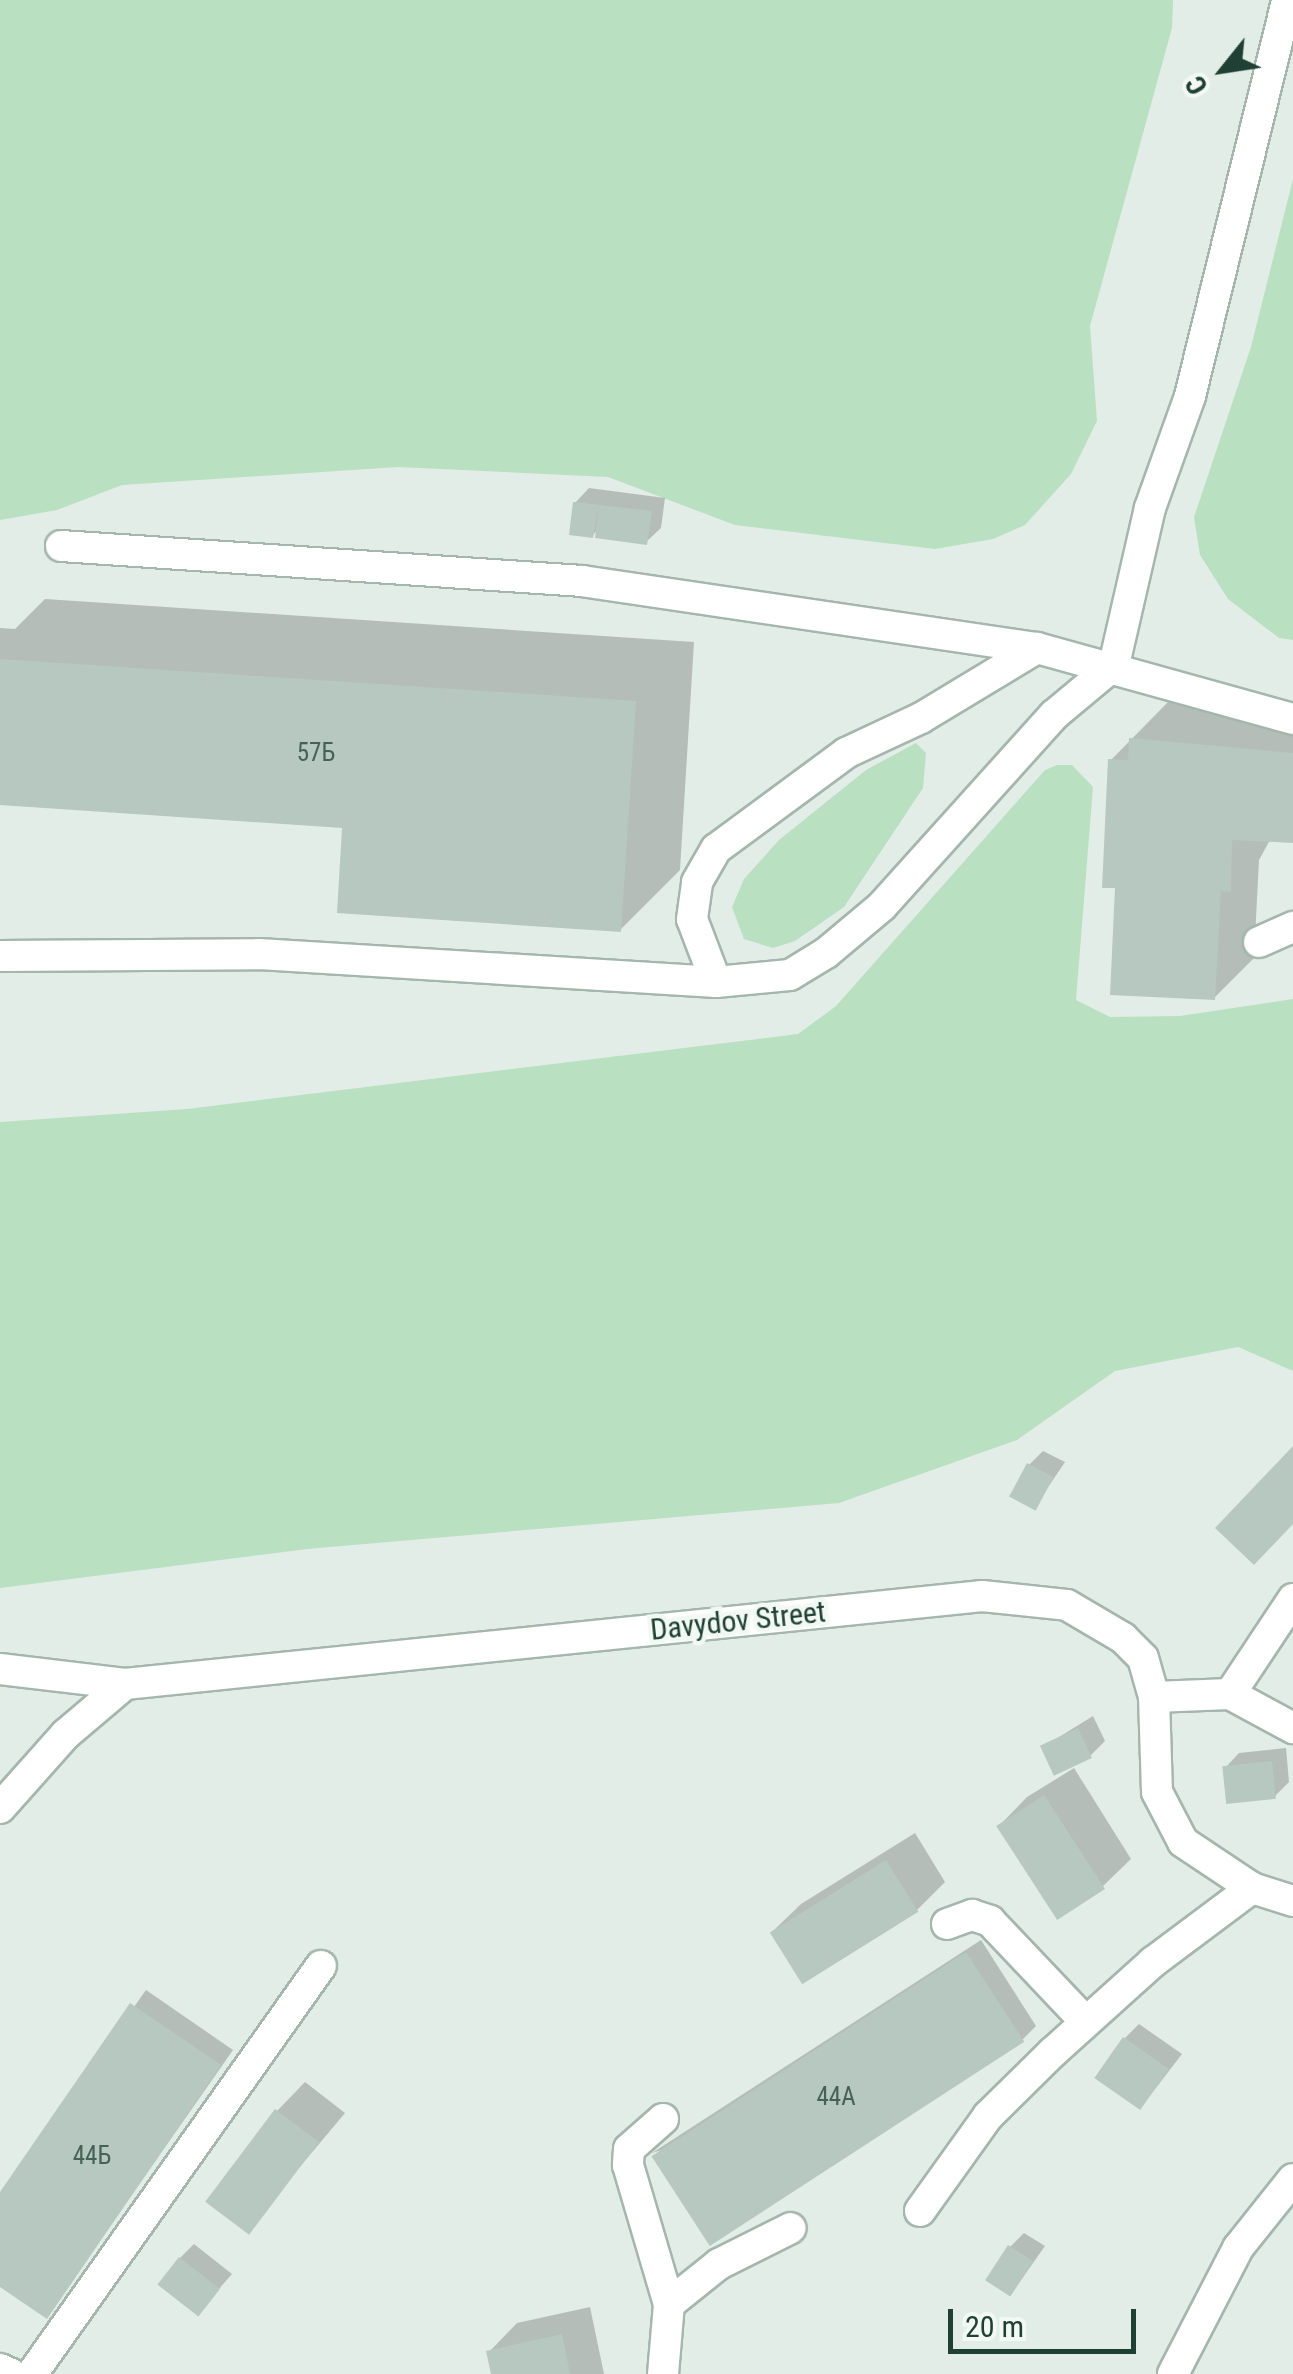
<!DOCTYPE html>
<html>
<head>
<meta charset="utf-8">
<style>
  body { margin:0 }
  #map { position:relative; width:1293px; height:2374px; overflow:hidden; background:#e2ede7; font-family:"Roboto Condensed",sans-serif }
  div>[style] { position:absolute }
  .green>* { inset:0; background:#b9e0c1 }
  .shadow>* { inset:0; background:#0003 }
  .building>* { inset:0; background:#b7c8c0; transform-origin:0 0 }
  .roads { filter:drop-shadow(2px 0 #a4b6ae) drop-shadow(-2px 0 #a4b6ae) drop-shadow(0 2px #a4b6ae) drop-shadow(0 -2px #a4b6ae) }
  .minor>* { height:30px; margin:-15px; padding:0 15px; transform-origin:15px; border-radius:15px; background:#fff }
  span { translate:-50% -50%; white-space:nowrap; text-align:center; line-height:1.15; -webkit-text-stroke:9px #f2f9f5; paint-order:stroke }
  .number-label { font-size:25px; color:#466258 }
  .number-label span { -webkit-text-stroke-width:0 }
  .street-label { font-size:30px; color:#204035 }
  .north { position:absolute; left:1173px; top:20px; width:100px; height:100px; -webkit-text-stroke:8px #f2f9f5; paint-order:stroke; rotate:240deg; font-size:28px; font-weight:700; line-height:40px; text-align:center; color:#204035 }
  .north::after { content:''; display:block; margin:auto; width:35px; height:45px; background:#204035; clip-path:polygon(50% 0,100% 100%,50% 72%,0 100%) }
  .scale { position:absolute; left:948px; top:2309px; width:188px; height:45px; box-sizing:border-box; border:5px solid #204035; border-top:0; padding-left:12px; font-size:30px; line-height:35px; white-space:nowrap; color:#204035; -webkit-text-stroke:8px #f2f9f5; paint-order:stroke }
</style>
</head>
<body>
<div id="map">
  <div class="green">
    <div style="clip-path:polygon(0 0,1173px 0,1172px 28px,1090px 326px,1097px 421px,1071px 474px,1025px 525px,993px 539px,935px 549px,735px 525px,608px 477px,398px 467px,122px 485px,57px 510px,0 520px)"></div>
    <div style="clip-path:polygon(1293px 179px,1293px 640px,1279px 638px,1228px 599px,1200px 555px,1194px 517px,1251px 347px)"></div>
    <div style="clip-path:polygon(916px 743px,926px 753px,923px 788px,844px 907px,795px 941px,773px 948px,744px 939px,732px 907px,744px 879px,779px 840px,866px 770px)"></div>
    <div style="clip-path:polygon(1057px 765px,1072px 765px,1093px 787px,1076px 1000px,1110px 1017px,1180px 1016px,1293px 999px,1293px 1371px,1238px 1347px,1115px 1371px,1017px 1440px,839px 1503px,307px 1549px,0 1588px,0 1122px,187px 1109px,798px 1034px,836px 1006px,1045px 770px)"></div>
  </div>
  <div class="shadow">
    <div style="clip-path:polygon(589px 488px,665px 498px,661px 528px,646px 542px,598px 529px,592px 536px,575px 503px)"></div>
    <div style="clip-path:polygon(45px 599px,694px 642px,680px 870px,620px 930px,344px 826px,0 803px,0 628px,15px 629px)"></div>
    <div style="clip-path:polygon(1171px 699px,1293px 711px,1293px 841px,1270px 840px,1259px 860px,1254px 958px,1214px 998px,1118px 886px,1111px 760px)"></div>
    <div style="clip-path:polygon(1043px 1451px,1065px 1462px,1034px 1508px,1029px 1465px)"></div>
    <div style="clip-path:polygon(1093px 1716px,1105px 1741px,1090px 1756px,1043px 1747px)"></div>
    <div style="clip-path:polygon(1286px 1748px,1289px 1782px,1275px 1796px,1225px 1768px,1239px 1753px)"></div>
    <div style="clip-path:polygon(1074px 1768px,1131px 1859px,1102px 1887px,999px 1826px,1027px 1797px)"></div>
    <div style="clip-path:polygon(915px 1833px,945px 1882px,917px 1910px,772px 1932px,801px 1904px)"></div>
    <div style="clip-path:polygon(981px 1940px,1036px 2026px,1022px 2040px,652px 2153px)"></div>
    <div style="clip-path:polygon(146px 1990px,233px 2050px,47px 2316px,0 2284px,0 2196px)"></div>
    <div style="clip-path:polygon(1139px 2024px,1182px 2054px,1142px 2106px,1125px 2038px)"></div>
    <div style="clip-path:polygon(305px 2082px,345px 2113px,246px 2231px,277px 2111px)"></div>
    <div style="clip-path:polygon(1024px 2233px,1045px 2246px,1012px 2293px,1010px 2247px)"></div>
    <div style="clip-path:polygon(194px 2244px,232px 2274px,198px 2313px,180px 2258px)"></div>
    <div style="clip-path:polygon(590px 2307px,604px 2374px,493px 2374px,489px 2352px,517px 2323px)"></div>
  </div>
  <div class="building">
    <div style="clip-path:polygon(573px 502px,652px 511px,647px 545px,595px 538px,598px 511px,593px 538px,569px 535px)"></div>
    <div style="clip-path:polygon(0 659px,636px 701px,621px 932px,337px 913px,342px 828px,0 805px)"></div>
    <div style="clip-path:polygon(1129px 738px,1293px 753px,1293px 843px,1232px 840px,1231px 892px,1221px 891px,1215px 1000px,1110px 995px,1115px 888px,1102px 888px,1108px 759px,1128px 760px)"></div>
    <div style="clip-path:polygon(1293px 1446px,1293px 1524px,1254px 1565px,1215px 1528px)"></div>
    <div style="left:1027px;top:1463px;width:30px;height:38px;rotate:28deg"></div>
    <div style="left:1078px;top:1728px;width:33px;height:42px;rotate:65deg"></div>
    <div style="left:1272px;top:1761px;width:38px;height:50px;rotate:84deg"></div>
    <div style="left:1044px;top:1795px;width:112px;height:57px;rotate:57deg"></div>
    <div style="left:886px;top:1860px;width:61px;height:137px;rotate:58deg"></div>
    <div style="left:966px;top:1952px;width:107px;height:375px;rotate:57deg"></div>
    <div style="clip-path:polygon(130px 2003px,221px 2065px,47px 2319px,0 2287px,0 2192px)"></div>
    <div style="left:1123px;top:2037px;width:56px;height:50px;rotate:35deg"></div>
    <div style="left:275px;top:2109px;width:55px;height:116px;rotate:37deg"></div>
    <div style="left:1008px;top:2245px;width:30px;height:42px;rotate:33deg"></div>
    <div style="left:179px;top:2257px;width:52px;height:35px;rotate:38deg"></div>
    <div style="clip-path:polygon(562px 2334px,570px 2374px,491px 2374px,486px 2351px)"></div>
  </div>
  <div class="roads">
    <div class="minor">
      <div style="left:61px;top:546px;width:522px;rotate:3.84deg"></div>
      <div style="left:582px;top:581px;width:460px;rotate:8.4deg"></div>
      <div style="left:1037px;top:648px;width:266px;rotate:15.5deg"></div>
      <div style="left:1259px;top:942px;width:37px;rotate:-24deg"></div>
      <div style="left:0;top:956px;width:259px;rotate:-0.4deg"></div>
      <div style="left:259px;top:954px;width:458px;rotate:3.5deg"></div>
      <div style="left:716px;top:982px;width:74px;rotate:-5.4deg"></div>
      <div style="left:790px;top:975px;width:42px;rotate:-31.4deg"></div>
      <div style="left:826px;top:953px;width:73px;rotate:-40deg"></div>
      <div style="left:882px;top:906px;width:257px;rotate:-48deg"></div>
      <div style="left:1054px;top:715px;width:78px;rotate:-39.8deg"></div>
      <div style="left:1114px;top:665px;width:161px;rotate:-77.1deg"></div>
      <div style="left:1150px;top:508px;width:119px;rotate:-70.3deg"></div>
      <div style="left:1190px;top:396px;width:408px;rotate:-76.2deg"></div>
      <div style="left:716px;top:982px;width:67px;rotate:-110.9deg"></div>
      <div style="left:692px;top:919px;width:37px;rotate:-82deg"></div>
      <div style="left:697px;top:882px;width:38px;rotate:-60deg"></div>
      <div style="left:716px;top:849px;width:162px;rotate:-36.4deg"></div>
      <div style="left:846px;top:753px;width:83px;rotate:-25deg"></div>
      <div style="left:921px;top:718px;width:135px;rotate:-31.1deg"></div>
      <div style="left:0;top:1669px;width:126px;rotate:6.8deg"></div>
      <div style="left:125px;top:1684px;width:862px;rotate:-5.86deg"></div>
      <div style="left:982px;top:1596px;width:85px;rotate:6deg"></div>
      <div style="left:1067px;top:1605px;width:65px;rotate:30.5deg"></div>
      <div style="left:1123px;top:1638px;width:28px;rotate:45deg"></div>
      <div style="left:1143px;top:1658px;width:41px;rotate:74.2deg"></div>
      <div style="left:1154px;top:1697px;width:95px;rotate:88.2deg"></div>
      <div style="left:1157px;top:1792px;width:56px;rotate:62.5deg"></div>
      <div style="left:1183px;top:1842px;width:83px;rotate:33.7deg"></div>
      <div style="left:1252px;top:1888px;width:43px;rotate:17.6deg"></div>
      <div style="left:1230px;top:1694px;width:72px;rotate:28.4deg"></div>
      <div style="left:1154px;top:1697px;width:76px;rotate:-2.3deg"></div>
      <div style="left:1230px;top:1694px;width:114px;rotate:-56.4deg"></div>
      <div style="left:0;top:1808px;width:99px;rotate:-48.3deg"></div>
      <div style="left:66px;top:1734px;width:77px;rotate:-40.3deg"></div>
      <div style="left:947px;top:1924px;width:27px;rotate:-20deg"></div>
      <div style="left:972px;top:1915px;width:19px;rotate:18deg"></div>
      <div style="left:990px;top:1921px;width:139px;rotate:46.5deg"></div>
      <div style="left:663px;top:2119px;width:45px;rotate:138.6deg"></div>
      <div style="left:629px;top:2149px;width:16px;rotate:94deg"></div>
      <div style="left:628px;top:2165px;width:145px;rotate:73.6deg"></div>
      <div style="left:669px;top:2304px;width:70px;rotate:94.9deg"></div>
      <div style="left:920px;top:2211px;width:117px;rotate:-54.4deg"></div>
      <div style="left:988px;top:2116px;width:91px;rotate:-44.6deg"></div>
      <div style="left:1053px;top:2052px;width:135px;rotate:-42deg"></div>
      <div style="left:1153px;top:1962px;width:124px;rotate:-36.8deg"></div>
      <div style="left:669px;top:2304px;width:64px;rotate:-38.7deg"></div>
      <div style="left:719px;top:2264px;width:80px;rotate:-26.6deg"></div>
      <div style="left:0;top:2369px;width:12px;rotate:24deg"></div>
      <div style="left:32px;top:2374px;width:500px;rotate:-54.7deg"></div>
      <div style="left:1173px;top:2374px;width:142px;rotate:-62.7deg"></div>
      <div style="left:1238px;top:2248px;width:88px;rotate:-51.4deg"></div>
    </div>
  </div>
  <div class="number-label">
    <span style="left:316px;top:753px">57Б</span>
    <span style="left:836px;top:2097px">44А</span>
    <span style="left:92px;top:2156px">44Б</span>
  </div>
  <div class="street-label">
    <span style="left:738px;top:1621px;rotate:-6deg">Davydov Street</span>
  </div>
  <div class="north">С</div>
  <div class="scale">20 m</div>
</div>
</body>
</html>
